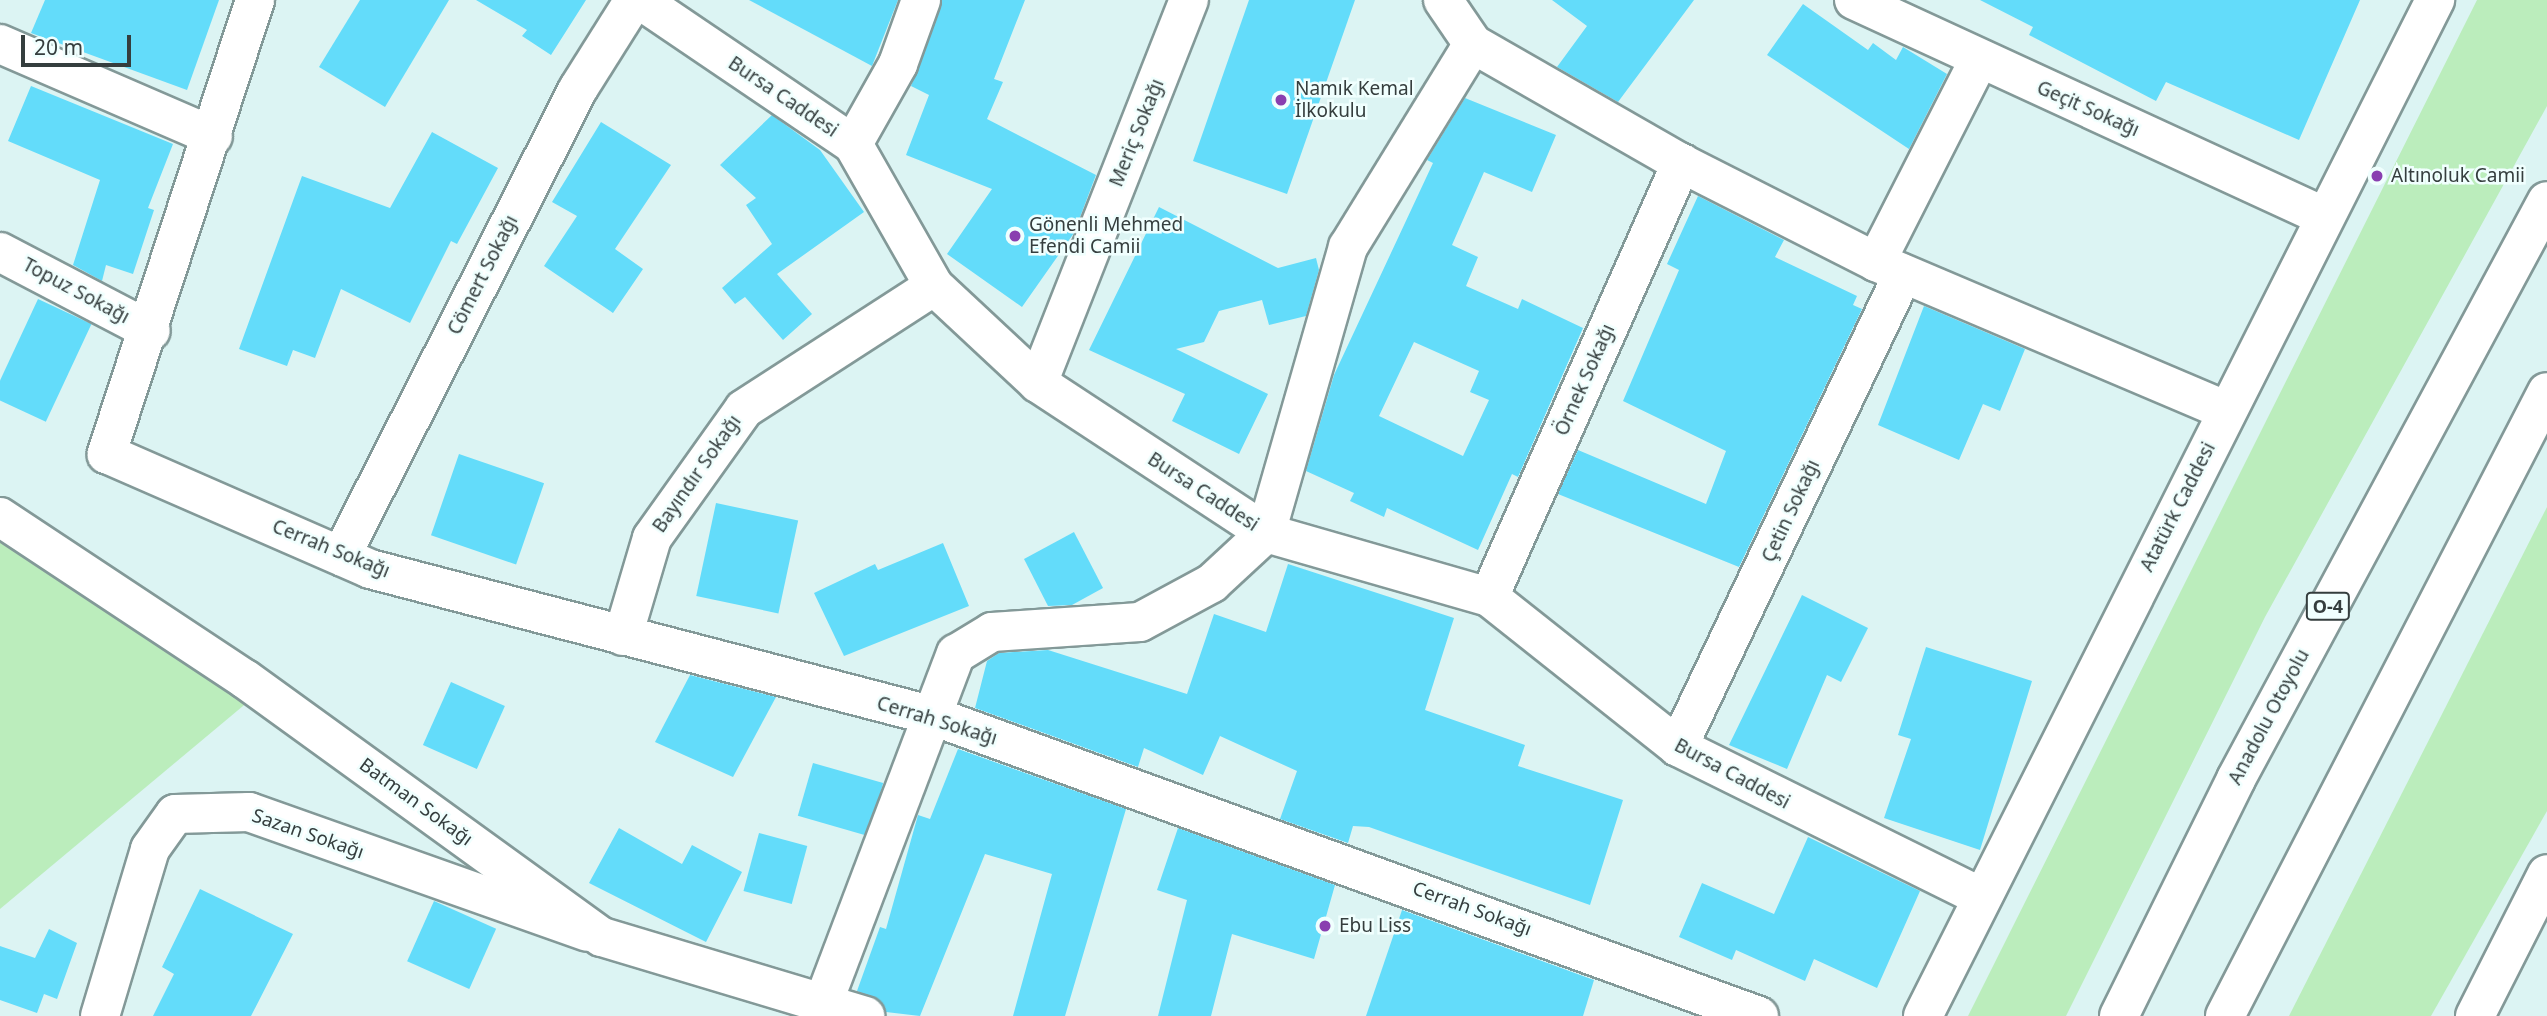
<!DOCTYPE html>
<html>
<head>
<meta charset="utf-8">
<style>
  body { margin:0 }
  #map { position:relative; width:2547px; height:1016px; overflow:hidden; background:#dcf4f3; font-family:"Noto Sans",sans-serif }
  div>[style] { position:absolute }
  .green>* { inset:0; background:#bbedbc }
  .building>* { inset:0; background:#63dcfa; transform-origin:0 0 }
  .roads { filter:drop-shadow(2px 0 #839998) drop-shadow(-2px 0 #839998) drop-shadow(0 2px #839998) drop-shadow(0 -2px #839998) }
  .street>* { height:38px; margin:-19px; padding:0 19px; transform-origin:19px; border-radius:19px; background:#fff }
  .secondary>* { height:38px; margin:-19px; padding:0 19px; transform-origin:19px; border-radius:19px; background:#fff }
  .highway>* { height:38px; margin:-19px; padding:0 19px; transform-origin:19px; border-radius:19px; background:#fff }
  .dots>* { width:19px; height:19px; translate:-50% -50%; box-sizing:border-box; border:4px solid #f0fffe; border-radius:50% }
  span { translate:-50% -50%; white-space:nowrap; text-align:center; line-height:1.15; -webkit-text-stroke:5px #f0fffe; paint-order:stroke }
  .shield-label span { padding:2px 5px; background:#f0fffe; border:2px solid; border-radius:5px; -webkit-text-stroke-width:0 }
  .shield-label { font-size:18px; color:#353e3e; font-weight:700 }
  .poi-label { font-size:19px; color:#353e3e }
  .left { translate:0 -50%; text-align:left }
  .street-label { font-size:19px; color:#353e3e }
  .scale { position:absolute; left:21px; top:35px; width:110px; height:32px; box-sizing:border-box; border:4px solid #353e3e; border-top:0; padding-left:9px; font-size:21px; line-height:24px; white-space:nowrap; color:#353e3e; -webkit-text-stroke:5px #f0fffe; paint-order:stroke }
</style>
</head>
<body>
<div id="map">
  <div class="green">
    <div style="clip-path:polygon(2477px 0,2547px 0,2547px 106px,2265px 617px,2066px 1016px,1968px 1016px)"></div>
    <div style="clip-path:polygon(2547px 507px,2547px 811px,2431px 1016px,2289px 1016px)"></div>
    <div style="clip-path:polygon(0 540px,249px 701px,0 909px)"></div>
  </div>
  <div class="building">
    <div style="clip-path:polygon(45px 0,219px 0,187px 90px,31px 33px)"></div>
    <div style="clip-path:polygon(360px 0,449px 0,385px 107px,319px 67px)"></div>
    <div style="clip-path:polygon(476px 0,586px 0,551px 55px,522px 36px,527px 30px)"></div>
    <div style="clip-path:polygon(749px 0,898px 0,872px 66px)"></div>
    <div style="clip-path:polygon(942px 0,1025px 0,994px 79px,1003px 82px,987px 119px,1096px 175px,1074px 233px,1022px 307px,947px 254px,992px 189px,906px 155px,929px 95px,911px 86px)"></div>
    <div style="clip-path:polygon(1249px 0,1355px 0,1287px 194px,1193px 161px)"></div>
    <div style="clip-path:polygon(1552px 0,1694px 0,1618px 102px,1557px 67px,1587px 26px)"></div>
    <div style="clip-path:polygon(1980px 0,2360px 0,2299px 140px,2166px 82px,2156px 101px,2029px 35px,2033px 27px)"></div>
    <div style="clip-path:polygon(1803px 4px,1868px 50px,1873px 43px,1896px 60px,1903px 47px,1947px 74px,1909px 149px,1767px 55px)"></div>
    <div style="clip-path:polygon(31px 86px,173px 144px,148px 208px,154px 210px,133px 274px,106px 265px,102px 281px,73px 265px,100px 180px,8px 141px)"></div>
    <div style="clip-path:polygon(evenodd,1465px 98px,1556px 135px,1532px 192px,1484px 172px,1452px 245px,1478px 257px,1466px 286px,1518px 309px,1522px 299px,1583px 328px,1518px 477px,1512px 474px,1478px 550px,1387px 508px,1384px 517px,1350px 501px,1354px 493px,1306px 471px,1334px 375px,1433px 163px,1427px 160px,1465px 98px,1414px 342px,1479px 371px,1470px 392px,1489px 400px,1463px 456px,1379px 416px,1414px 342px)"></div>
    <div style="clip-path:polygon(772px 115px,820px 150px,864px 212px,777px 274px,812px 314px,783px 340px,745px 297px,735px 304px,722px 288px,772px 244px,746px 205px,756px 198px,720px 165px)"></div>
    <div style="clip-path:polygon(601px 122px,671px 165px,615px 249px,643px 269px,613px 313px,544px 266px,577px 216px,552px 202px)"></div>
    <div style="clip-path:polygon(432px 132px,498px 168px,457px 244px,451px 241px,410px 323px,341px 289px,315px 358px,293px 350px,287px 366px,239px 349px,302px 176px,390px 208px)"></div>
    <div style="clip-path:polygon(1698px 196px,1784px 240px,1775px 257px,1857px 296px,1853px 305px,1862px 309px,1739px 567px,1558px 494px,1578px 450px,1706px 504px,1726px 451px,1623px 401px,1679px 270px,1667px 264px)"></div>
    <div style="clip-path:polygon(1159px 207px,1278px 268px,1316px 258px,1319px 270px,1306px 316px,1269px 325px,1262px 300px,1219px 311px,1204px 342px,1176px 349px,1268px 394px,1239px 454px,1172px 421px,1185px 394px,1089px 350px)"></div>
    <div style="left:38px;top:299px;width:59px;height:108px;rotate:25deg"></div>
    <div style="clip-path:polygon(1924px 306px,2025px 349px,2000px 411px,1983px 404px,1959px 460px,1878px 425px)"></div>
    <div style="left:459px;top:454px;width:90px;height:86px;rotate:19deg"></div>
    <div style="left:716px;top:503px;width:84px;height:95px;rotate:12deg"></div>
    <div style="clip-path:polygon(1074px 532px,1103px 588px,1072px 605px,1048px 606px,1024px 559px)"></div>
    <div style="clip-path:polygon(943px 543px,969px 606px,844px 656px,814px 593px,875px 564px,878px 570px)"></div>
    <div style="clip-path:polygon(1288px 564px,1454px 618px,1425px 710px,1525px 745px,1518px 766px,1623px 800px,1590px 905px,1369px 827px,1353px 826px,1348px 843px,1280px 819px,1297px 771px,1220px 736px,1203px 775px,1144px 748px,1138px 767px,975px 708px,987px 661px,999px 653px,1048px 650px,1187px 694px,1214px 614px,1266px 632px)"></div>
    <div style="clip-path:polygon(1802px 595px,1868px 628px,1841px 682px,1827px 675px,1787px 769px,1729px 745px)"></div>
    <div style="clip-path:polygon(1926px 647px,2032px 681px,1980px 850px,1884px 818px,1911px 739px,1898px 735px)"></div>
    <div style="clip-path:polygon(690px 675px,776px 697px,733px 777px,655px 742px)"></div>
    <div style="left:451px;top:682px;width:59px;height:69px;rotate:24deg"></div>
    <div style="clip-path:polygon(958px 749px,1126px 809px,1065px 1016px,1013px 1016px,1052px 874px,985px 854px,920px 1016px,886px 1012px,880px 1001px,857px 991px,880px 927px,886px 929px,918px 815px,930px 819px)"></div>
    <div style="left:813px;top:763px;width:73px;height:55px;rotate:16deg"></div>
    <div style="clip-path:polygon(619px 828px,682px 864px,692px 845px,742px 872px,706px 942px,589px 883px)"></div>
    <div style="clip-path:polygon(1178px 828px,1335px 885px,1314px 959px,1232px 934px,1211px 1016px,1158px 1016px,1187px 900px,1157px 890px)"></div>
    <div style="left:759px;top:833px;width:50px;height:60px;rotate:15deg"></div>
    <div style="clip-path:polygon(1808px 837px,1920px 891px,1877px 988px,1814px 959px,1805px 981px,1736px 950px,1732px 960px,1679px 937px,1702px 883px,1774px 914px)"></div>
    <div style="clip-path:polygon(200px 889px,293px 934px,251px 1016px,153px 1016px,174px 974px,162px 967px)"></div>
    <div style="left:434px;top:901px;width:68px;height:66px;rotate:24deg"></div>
    <div style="clip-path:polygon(1402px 910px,1594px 980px,1583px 1016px,1366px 1016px)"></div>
    <div style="clip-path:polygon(49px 929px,77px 943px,57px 999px,44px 994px,37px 1013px,0 1000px,0 946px,35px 958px)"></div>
  </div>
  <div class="roads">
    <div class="street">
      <div style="left:255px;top:0;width:478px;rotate:108.1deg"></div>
      <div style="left:107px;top:454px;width:287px;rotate:23.6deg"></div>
      <div style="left:370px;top:569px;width:579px;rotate:14.61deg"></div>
      <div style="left:930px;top:715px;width:882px;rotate:19.96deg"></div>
      <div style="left:640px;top:0;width:257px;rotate:34.1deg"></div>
      <div style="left:853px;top:144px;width:163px;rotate:60.3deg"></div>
      <div style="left:934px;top:286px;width:142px;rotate:43deg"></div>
      <div style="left:1038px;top:383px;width:273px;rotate:33.3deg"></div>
      <div style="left:1266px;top:533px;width:232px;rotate:16deg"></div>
      <div style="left:1489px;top:597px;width:241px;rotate:38.4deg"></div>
      <div style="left:1678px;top:747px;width:338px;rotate:26.3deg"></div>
      <div style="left:1443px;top:0;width:53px;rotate:55.7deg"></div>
      <div style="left:1473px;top:44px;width:240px;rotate:29.8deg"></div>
      <div style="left:1681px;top:163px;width:219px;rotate:26.9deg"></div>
      <div style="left:1876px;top:262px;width:381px;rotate:23deg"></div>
      <div style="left:1854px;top:0;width:516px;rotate:24.73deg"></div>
      <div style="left:0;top:44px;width:232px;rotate:23.4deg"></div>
      <div style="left:853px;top:144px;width:92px;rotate:-60.6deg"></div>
      <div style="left:898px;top:64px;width:68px;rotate:-70.2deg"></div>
      <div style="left:0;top:252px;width:170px;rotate:27.6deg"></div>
      <div style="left:1876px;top:262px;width:227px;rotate:-63deg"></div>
      <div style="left:1038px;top:383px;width:412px;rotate:-68.5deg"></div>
      <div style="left:341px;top:556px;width:524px;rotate:-63.09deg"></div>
      <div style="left:578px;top:89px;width:105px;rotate:-57.8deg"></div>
      <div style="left:1489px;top:597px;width:475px;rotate:-66.1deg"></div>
      <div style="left:623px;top:636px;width:102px;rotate:-73.5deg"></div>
      <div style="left:652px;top:538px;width:158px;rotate:-54.5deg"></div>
      <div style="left:744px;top:409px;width:226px;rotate:-32.9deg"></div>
      <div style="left:1678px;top:747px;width:524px;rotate:-64.56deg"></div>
      <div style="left:822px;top:1006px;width:377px;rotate:-69.2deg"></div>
      <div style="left:956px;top:654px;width:42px;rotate:-31.4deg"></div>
      <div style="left:992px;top:632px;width:148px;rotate:-3.9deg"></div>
      <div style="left:1140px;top:622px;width:82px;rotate:-28.4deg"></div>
      <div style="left:1212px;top:583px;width:74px;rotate:-42.8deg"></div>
      <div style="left:1266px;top:533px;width:298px;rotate:-74deg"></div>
      <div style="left:1348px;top:247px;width:238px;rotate:-58.4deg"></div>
      <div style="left:100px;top:1016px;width:174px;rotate:-73.3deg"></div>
      <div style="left:150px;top:849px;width:43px;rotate:-54.5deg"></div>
      <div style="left:175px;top:814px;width:74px;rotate:-1.5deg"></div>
      <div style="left:249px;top:812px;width:359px;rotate:19.5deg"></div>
    </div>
    <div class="secondary">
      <div style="left:0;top:517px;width:294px;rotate:33.5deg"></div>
      <div style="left:245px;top:679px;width:440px;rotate:35.9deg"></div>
      <div style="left:602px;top:937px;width:275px;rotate:16.7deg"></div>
      <div style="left:1923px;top:1016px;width:1138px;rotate:-63.25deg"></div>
      <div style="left:2475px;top:1016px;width:159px;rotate:-63.1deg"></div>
    </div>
    <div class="highway">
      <div style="left:2119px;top:1016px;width:264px;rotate:-63.7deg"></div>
      <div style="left:2236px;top:779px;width:656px;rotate:-61.72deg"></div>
      <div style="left:2225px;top:1016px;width:702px;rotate:-62.71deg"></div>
    </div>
  </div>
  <div class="dots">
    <div style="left:1281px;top:100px;background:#893fb0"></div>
    <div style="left:2377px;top:176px;background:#893fb0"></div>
    <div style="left:1015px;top:236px;background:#893fb0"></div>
    <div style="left:1325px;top:926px;background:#893fb0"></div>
  </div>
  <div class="shield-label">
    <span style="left:2328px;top:606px">O-4</span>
  </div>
  <div class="poi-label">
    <span class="left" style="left:1295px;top:100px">Namık Kemal<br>İlkokulu</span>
    <span class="left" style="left:2391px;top:176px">Altınoluk Camii</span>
    <span class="left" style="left:1029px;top:236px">Gönenli Mehmed<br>Efendi Camii</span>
    <span class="left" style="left:1339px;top:926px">Ebu Liss</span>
  </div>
  <div class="street-label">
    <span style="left:783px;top:97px;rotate:34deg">Bursa Caddesi</span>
    <span style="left:2088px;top:109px;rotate:24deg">Geçit Sokağı</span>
    <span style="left:1137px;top:133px;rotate:-68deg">Meriç Sokağı</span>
    <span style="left:483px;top:275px;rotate:-63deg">Cömert Sokağı</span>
    <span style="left:76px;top:291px;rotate:28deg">Topuz Sokağı</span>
    <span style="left:1585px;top:380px;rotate:-66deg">Örnek Sokağı</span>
    <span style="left:697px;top:474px;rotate:-55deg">Bayındır Sokağı</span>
    <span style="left:1203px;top:492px;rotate:33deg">Bursa Caddesi</span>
    <span style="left:2178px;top:507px;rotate:-63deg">Atatürk Caddesi</span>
    <span style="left:1791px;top:511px;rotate:-65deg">Çetin Sokağı</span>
    <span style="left:331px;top:549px;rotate:22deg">Cerrah Sokağı</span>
    <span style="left:2269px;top:717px;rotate:-62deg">Anadolu Otoyolu</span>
    <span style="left:937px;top:721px;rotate:17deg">Cerrah Sokağı</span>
    <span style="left:1732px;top:774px;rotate:28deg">Bursa Caddesi</span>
    <span style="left:416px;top:802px;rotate:36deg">Batman Sokağı</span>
    <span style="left:308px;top:834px;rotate:19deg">Sazan Sokağı</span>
    <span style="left:1472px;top:909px;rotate:20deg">Cerrah Sokağı</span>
  </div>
  <div class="scale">20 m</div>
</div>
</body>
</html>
